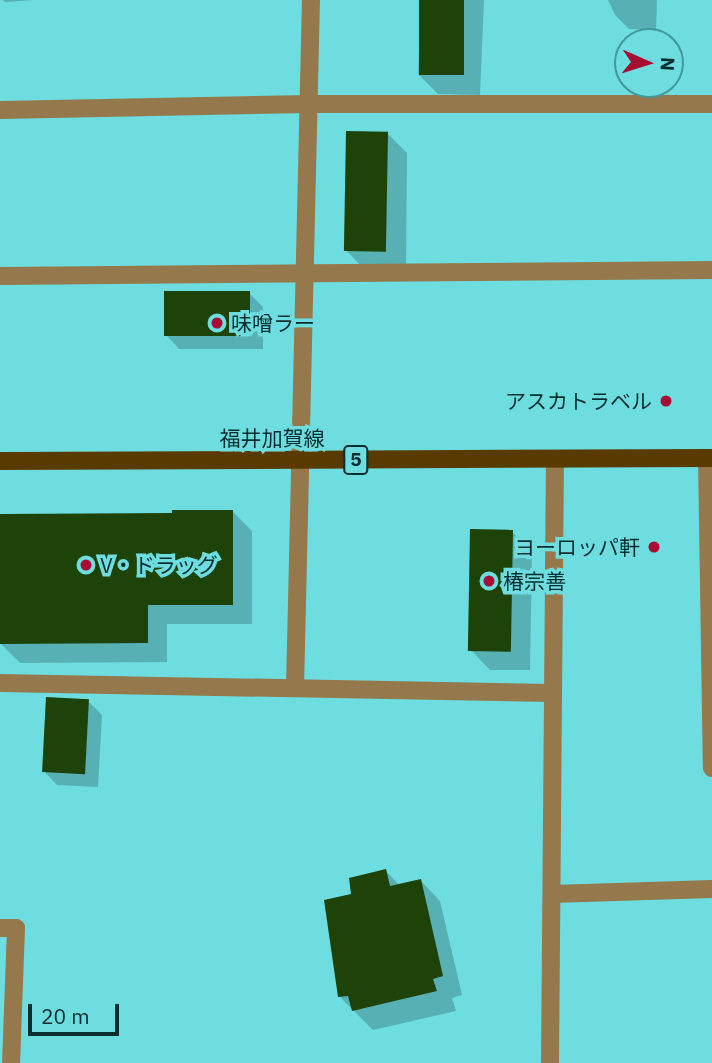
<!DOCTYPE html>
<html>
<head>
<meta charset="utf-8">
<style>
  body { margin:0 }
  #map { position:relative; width:712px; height:1063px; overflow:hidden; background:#6ddde0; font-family:"IBM Plex Sans","Noto Sans JP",sans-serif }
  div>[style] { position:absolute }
  .shadow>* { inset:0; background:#0003 }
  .building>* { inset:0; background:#1d4309; transform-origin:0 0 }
  .minor>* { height:18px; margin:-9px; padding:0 9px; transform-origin:9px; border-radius:9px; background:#95794d }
  .major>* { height:18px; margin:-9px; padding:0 9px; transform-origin:9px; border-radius:9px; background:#593b00 }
  .dots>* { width:19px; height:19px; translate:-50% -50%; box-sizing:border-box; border:4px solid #6ddde0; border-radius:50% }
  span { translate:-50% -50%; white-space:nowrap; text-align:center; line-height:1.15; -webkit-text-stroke:7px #6ddde0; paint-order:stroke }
  .shield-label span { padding:2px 5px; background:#6ddde0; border:2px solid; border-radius:5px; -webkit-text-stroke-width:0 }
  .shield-label { font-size:19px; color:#082e2f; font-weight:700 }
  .poi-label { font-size:21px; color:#082e2f }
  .left { translate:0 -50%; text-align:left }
  .right { translate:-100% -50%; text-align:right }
  .street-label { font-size:21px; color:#082e2f }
  .north { position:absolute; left:614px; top:28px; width:70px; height:70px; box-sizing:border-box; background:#6ddde0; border:2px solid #459799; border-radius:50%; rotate:93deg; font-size:19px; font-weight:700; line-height:28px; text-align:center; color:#082e2f }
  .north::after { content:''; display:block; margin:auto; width:24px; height:32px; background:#a70d32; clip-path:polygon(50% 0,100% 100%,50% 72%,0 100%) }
  .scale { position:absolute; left:28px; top:1004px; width:91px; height:32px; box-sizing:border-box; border:4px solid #082e2f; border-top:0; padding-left:9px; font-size:21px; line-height:24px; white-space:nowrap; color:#082e2f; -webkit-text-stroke:5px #6ddde0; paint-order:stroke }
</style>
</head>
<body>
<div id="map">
  <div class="shadow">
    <div style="clip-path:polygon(3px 0,34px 0,5px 2px)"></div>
    <div style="clip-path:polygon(421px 0,484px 0,480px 95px,438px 94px,418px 74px)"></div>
    <div style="clip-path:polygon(608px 0,657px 0,656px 30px,629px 29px,615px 15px)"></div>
    <div style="clip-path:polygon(387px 133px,407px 153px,406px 270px,365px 270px,346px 250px)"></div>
    <div style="clip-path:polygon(249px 293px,263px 307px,263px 349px,179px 349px,166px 335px)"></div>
    <div style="clip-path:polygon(232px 511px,252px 531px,252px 624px,167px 624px,167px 662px,20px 663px,0 643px,0 516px,173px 515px)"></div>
    <div style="clip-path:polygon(512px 532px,532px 551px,530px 670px,490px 670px,471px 650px)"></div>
    <div style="clip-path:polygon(88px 701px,102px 715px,98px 787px,57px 785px,44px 771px)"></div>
    <div style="clip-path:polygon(385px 870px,400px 886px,421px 881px,440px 901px,462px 995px,452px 998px,456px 1011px,373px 1030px,340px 997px,353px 895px)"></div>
  </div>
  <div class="building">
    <div style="left:419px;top:0;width:45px;height:75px"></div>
    <div style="left:346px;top:131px;width:42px;height:120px;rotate:1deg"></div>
    <div style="left:164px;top:291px;width:86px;height:45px"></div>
    <div style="clip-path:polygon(172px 510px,233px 510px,233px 605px,148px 605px,148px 643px,0 644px,0 514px,172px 513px)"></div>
    <div style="left:470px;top:529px;width:43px;height:122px;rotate:1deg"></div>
    <div style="left:46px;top:697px;width:43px;height:75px;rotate:3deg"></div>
    <div style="clip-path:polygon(386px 869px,390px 886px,421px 879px,443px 976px,433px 979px,437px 991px,352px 1011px,348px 996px,338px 997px,324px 900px,351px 894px,349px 878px)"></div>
  </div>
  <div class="minor">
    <div style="left:0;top:110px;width:309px;rotate:-1.1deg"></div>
    <div style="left:309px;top:104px;width:403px"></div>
    <div style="left:0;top:276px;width:712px;rotate:-0.48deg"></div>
    <div style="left:707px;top:458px;width:310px;rotate:89.1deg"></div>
    <div style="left:0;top:683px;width:553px;rotate:1.04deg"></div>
    <div style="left:295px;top:688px;width:688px;rotate:-88.67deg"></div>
    <div style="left:552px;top:894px;width:160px;rotate:-1.8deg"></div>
    <div style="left:0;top:928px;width:16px"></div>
    <div style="left:16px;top:928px;width:135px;rotate:92.1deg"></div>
    <div style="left:550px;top:1063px;width:604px;rotate:-89.53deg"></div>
  </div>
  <div class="major">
    <div style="left:0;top:461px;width:712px;rotate:-0.24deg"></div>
  </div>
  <div class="dots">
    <div style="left:217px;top:323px;background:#a70d32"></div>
    <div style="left:666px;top:401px;background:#a70d32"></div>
    <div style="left:654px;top:547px;background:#a70d32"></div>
    <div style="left:86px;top:565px;background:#a70d32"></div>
    <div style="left:489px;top:581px;background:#a70d32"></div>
  </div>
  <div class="shield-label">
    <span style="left:356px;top:460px">5</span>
  </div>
  <div class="poi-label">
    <span class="left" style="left:231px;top:323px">味噌ラー</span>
    <span class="right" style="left:652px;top:401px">アスカトラベル</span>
    <span class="right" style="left:640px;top:547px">ヨーロッパ軒</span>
    <span class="left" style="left:100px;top:565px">V・ドラッグ</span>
    <span class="left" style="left:503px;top:581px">椿宗善</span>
  </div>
  <div class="street-label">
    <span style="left:272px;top:438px">福井加賀線</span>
  </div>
  <div class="north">N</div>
  <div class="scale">20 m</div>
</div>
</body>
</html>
